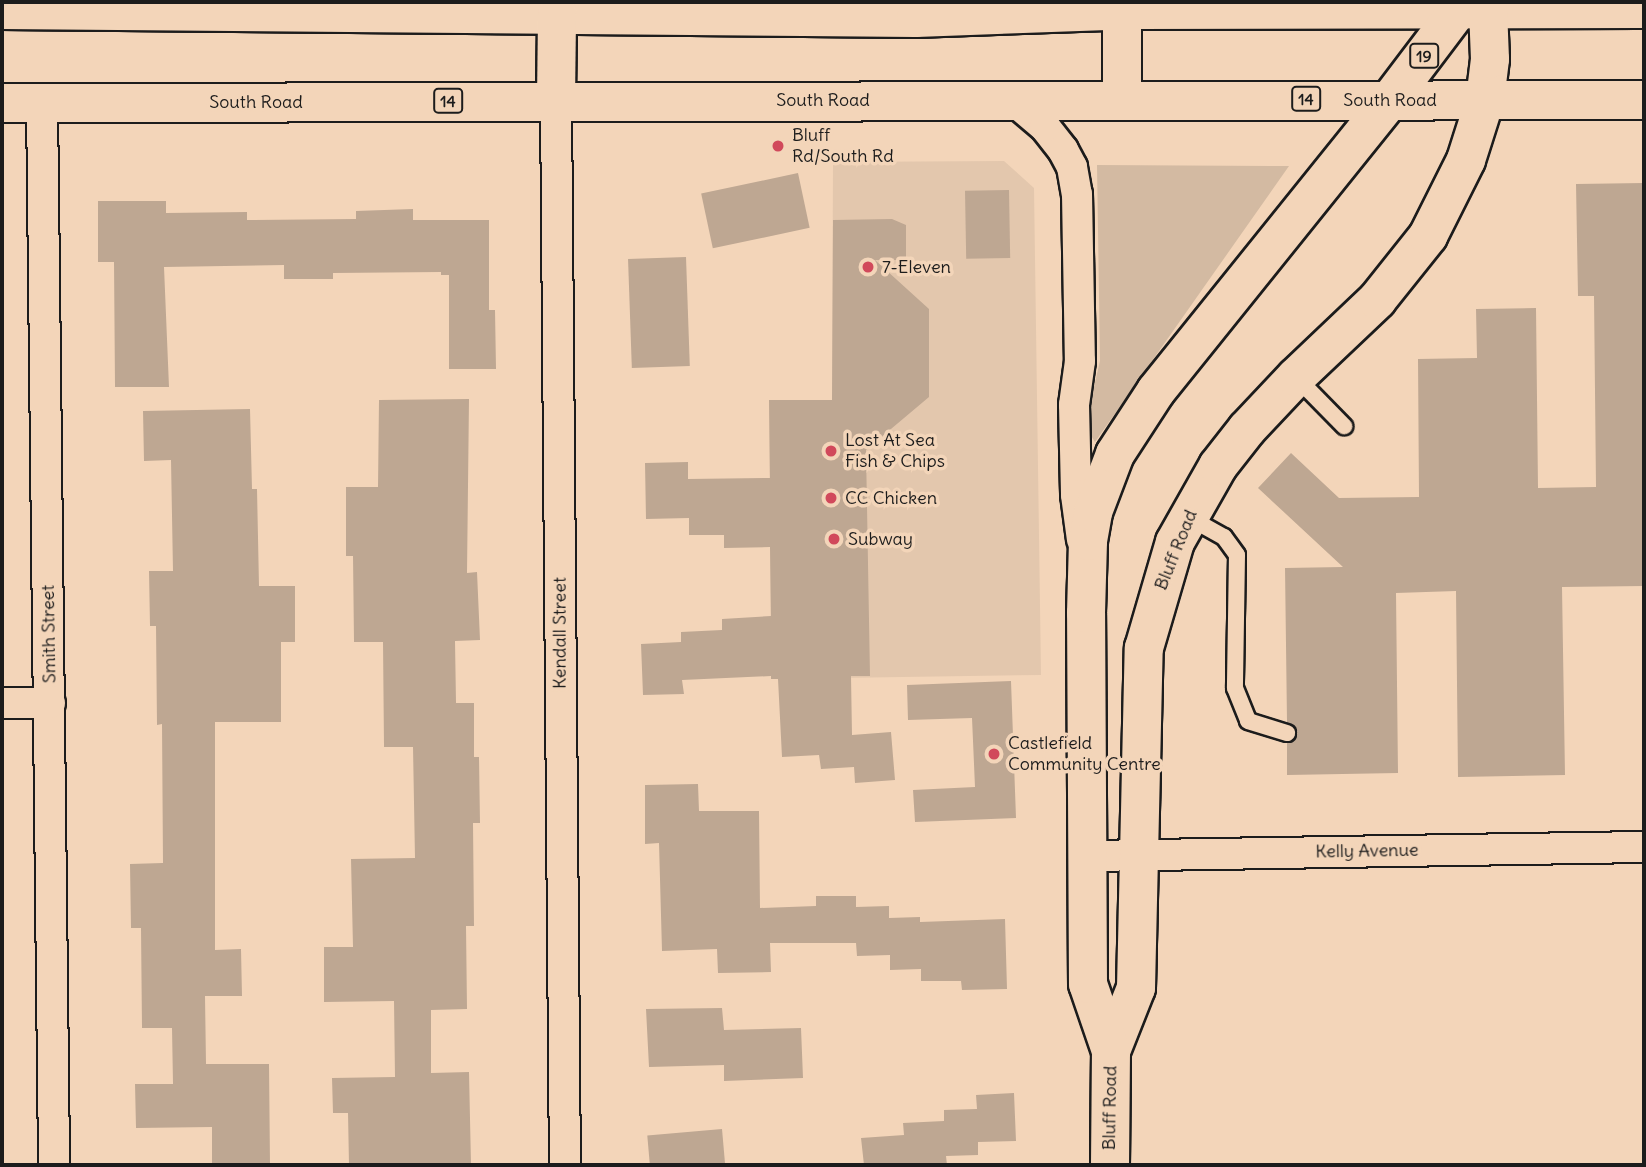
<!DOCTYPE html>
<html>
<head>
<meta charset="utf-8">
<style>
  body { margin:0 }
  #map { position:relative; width:1646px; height:1167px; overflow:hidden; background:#f3d5b9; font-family:Delius,sans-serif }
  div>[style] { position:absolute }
  .built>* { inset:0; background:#e3c7ad }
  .green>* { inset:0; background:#d3baa2 }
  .building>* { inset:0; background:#bea792; transform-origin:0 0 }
  .roads { filter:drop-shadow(2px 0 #1c1c1c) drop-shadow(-2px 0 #1c1c1c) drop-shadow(0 2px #1c1c1c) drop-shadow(0 -2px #1c1c1c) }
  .lane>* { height:16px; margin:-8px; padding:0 8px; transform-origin:8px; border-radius:8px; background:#f3d5b9 }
  .street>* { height:30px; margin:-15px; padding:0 15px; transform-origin:15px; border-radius:15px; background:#f3d5b9 }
  .secondary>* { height:38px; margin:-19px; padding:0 19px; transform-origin:19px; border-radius:19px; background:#f3d5b9 }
  .primary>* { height:38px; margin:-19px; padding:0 19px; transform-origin:19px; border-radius:19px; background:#f3d5b9 }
  .dots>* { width:19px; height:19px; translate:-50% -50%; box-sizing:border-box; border:4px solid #f3d5b9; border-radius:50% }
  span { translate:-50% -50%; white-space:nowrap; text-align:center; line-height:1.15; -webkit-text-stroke:7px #f3d5b9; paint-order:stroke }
  .shield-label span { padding:2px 5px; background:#f3d5b9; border:2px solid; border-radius:5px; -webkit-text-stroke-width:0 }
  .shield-label { font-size:16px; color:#1c1c1c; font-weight:700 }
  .street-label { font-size:18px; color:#1c1c1c }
  .poi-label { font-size:18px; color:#1c1c1c }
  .left { translate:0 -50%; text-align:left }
  .frame { position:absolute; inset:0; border:4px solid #1c1c1c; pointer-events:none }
</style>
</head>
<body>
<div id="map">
  <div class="built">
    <div style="clip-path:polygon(1004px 161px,1034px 188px,1041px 675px,771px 679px,769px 400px,832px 400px,833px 162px)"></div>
  </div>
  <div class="green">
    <div style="clip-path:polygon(1097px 165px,1289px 166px,1095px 442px,1090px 434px,1088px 412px,1100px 361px)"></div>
  </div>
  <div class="building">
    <div style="left:798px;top:173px;width:56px;height:99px;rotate:78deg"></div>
    <div style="clip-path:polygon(1644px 183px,1644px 586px,1562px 587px,1565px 775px,1458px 777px,1456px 591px,1396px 593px,1398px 773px,1287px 775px,1287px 743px,1295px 740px,1297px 731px,1287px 722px,1285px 568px,1343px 567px,1258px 488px,1291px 453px,1339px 498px,1419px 497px,1418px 359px,1477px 358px,1476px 309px,1536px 308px,1538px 488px,1596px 487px,1594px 296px,1578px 296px,1576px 184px)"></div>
    <div style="left:1009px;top:190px;width:68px;height:44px;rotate:89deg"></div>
    <div style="clip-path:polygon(98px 201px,166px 201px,166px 213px,247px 212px,247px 220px,356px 219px,356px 211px,413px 209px,413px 220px,489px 220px,489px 310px,495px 310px,496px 369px,449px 369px,449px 275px,441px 275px,441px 272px,333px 273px,333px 279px,284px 279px,284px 265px,164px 267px,169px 387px,115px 387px,114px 262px,98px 262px)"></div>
    <div style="clip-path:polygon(892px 219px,906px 225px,906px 260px,875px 260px,929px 309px,929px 397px,866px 450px,870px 676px,851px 676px,852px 735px,891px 732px,895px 780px,855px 783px,854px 767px,821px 769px,819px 755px,782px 757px,778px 679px,771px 679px,771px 676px,682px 680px,684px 694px,643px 695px,641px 644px,681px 642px,681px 632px,722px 630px,722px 619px,771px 616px,770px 547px,724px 548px,724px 535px,689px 535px,689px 518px,646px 519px,645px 463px,688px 462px,688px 479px,770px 478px,769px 400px,832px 400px,833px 220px)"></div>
    <div style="left:686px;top:257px;width:109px;height:58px;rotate:88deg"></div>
    <div style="clip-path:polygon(469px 399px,467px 573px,477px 572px,480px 640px,455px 641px,456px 703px,474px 703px,474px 757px,479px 757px,480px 823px,473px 823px,474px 926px,466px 926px,467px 1009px,431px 1010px,431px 1073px,469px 1072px,471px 1165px,349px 1165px,348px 1113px,333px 1113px,332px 1078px,395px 1077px,394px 1001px,324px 1002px,324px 947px,353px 947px,351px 859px,415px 858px,413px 747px,384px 747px,383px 642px,354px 642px,353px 556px,346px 556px,346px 487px,378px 487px,379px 400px)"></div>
    <div style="clip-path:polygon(250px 409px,252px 489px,257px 489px,259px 586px,295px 586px,295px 642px,281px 642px,281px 722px,215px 722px,215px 950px,241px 949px,242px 996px,205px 996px,206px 1064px,269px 1064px,270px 1165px,212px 1165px,212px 1127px,136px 1128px,135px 1084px,173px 1084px,172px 1028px,142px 1028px,141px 928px,131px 928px,130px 864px,163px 863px,162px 724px,157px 725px,156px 626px,150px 626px,149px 571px,173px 571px,171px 460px,144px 461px,143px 411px)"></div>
    <div style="clip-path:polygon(1011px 681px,1016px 818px,915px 822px,913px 790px,975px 787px,972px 718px,908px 720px,907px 685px)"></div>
    <div style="clip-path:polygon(698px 784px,699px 811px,759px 811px,760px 908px,816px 906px,816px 896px,856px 896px,856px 907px,889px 906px,889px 918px,920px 917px,920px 922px,1005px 919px,1007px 989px,962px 990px,961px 981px,921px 981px,921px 969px,890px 970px,890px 955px,857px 956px,856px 943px,770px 943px,771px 972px,718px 973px,717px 949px,662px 951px,659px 843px,645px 844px,645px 785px)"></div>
    <div style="clip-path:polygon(722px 1008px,724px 1030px,801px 1028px,803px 1078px,724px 1081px,724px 1065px,649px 1067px,646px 1009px)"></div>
    <div style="clip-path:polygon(1014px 1093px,1016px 1141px,978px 1142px,978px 1155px,946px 1156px,947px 1165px,864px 1165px,861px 1138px,904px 1135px,903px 1123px,944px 1121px,944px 1110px,977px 1109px,976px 1095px)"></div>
    <div style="left:722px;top:1129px;width:36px;height:75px;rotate:85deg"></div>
  </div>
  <div class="roads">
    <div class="lane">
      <div style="left:1296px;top:377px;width:69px;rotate:45.6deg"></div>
      <div style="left:1188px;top:517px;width:41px;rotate:29.1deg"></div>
      <div style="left:1224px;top:537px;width:22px;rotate:54deg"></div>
      <div style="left:1237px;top:555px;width:133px;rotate:90.9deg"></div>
      <div style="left:1235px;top:688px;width:35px;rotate:68deg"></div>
      <div style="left:1248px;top:721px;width:41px;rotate:17.1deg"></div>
    </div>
    <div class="street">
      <div style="left:1012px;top:99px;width:43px;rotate:40.3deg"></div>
      <div style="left:1045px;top:127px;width:29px;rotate:52deg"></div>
      <div style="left:1063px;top:150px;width:19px;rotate:62deg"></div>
      <div style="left:1072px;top:167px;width:27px;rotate:80deg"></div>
      <div style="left:1077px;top:194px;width:167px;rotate:89deg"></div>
      <div style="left:1080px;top:361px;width:44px;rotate:97.8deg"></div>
      <div style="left:1074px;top:405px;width:90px;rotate:88.7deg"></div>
      <div style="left:1076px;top:495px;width:45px;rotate:82.4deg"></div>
      <div style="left:556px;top:100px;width:1065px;rotate:89.52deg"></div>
      <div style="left:42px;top:102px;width:1063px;rotate:89.35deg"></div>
      <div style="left:2px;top:703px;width:48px"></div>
      <div style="left:1089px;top:856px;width:555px;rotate:-0.93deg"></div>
    </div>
    <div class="secondary">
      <div style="left:1111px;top:1051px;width:68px;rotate:-68.4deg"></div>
      <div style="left:1136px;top:988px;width:340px;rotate:-88.7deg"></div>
      <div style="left:1144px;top:648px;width:110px;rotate:-73.7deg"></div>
      <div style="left:1175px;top:542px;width:87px;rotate:-60.5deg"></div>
      <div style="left:1218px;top:466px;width:47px;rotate:-51.9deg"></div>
      <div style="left:1247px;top:429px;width:71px;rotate:-46.7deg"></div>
      <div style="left:1296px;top:377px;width:112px;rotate:-43.5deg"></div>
      <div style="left:1377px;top:300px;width:82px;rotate:-51.4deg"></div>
      <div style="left:1428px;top:236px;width:85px;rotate:-63.4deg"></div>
      <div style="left:1466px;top:160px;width:63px;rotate:-72.4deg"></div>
      <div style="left:1110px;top:1165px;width:114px;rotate:-89.5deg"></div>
      <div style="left:1111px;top:1051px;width:71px;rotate:-108.9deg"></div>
      <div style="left:1088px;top:984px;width:371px;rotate:-90.3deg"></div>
      <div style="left:1086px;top:613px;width:72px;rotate:-88.4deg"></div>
      <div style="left:1088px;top:541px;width:29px;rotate:-80deg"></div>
      <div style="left:1093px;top:512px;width:62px;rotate:-69.2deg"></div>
      <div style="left:1115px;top:454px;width:75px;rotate:-56.9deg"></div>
      <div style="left:1156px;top:391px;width:373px;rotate:-51.2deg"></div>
    </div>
    <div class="primary">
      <div style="left:2px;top:10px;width:914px;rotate:0.5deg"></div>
      <div style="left:916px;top:18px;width:220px;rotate:-2.1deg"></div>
      <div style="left:1136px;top:10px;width:508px;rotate:-0.11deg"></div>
      <div style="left:1122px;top:11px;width:89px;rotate:90deg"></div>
      <div style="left:556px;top:100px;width:86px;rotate:-89.3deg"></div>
      <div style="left:1390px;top:100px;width:113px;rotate:-52.9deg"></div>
      <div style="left:1485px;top:100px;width:41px;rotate:-83deg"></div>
      <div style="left:1490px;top:59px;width:49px;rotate:-92.3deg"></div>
      <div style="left:2px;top:103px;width:1642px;rotate:-0.1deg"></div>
    </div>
  </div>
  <div class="dots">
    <div style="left:778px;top:146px;background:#d1495b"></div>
    <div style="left:868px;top:267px;background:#d1495b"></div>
    <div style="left:831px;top:451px;background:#d1495b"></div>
    <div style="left:831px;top:498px;background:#d1495b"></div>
    <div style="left:834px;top:539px;background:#d1495b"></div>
    <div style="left:994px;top:754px;background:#d1495b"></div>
  </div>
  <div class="shield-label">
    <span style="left:1424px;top:56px">19</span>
    <span style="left:1306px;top:99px">14</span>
    <span style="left:448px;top:101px">14</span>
  </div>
  <div class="street-label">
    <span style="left:823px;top:100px">South Road</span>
    <span style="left:1390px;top:100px">South Road</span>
    <span style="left:256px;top:102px">South Road</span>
    <span style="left:1176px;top:550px;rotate:-68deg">Bluff Road</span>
    <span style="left:560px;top:633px;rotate:-90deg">Kendall Street</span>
    <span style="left:49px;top:634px;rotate:-91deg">Smith Street</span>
    <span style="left:1367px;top:851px;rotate:-1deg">Kelly Avenue</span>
    <span style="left:1110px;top:1108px;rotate:-89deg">Bluff Road</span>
  </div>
  <div class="poi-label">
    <span class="left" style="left:792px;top:146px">Bluff<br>Rd/South Rd</span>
    <span class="left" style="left:882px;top:267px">7-Eleven</span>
    <span class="left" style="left:845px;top:451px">Lost At Sea<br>Fish &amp; Chips</span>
    <span class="left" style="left:845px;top:498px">CC Chicken</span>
    <span class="left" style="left:848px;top:539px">Subway</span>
    <span class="left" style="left:1008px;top:754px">Castlefield<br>Community Centre</span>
  </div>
  <div class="frame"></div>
</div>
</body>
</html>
